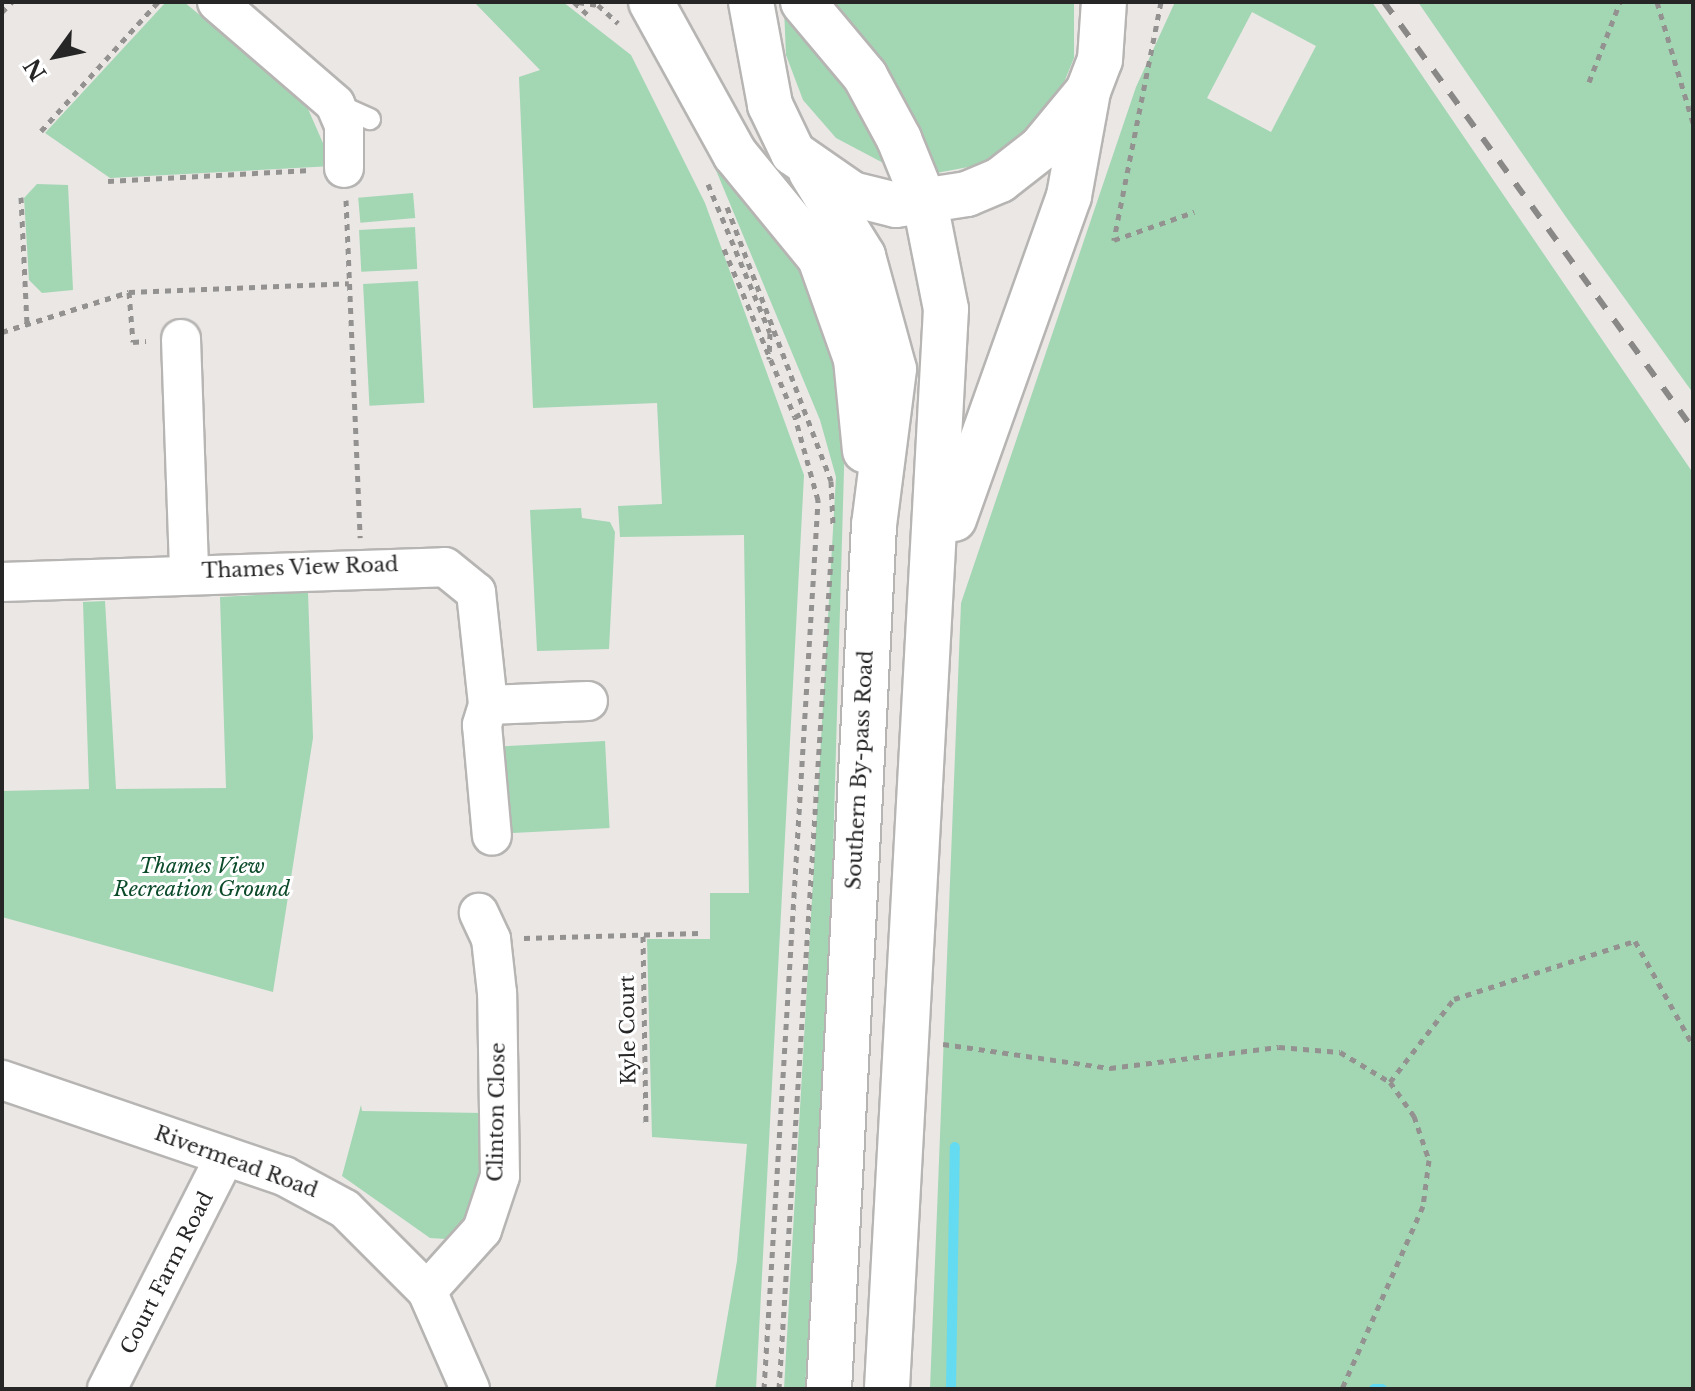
<!DOCTYPE html>
<html>
<head>
<meta charset="utf-8">
<style>
  body { margin:0 }
  #map { position:relative; width:1695px; height:1391px; overflow:hidden; background:#eae7e5; font-family:"Libre Baskerville",serif }
  div>[style] { position:absolute }
  .green>* { inset:0; background:#a3d6b3; transform-origin:0 0 }
  .stream>* { height:10px; margin:-5px; padding:0 5px; transform-origin:5px; border-radius:5px; background:#65dbf1 }
  .path>* { height:5px; margin-top:-2.5px; transform-origin:0; background:repeating-linear-gradient(90deg,#949291 0 6px,transparent 0 12px) }
  .roads { filter:drop-shadow(2px 0 #b7b5b3) drop-shadow(-2px 0 #b7b5b3) drop-shadow(0 2px #b7b5b3) drop-shadow(0 -2px #b7b5b3) }
  .service>* { height:20px; margin:-10px; padding:0 10px; transform-origin:10px; border-radius:10px; background:#fff }
  .minor>* { height:38px; margin:-19px; padding:0 19px; transform-origin:19px; border-radius:19px; background:#fff }
  .trunk>* { height:44px; margin:-22px; padding:0 22px; transform-origin:22px; border-radius:22px; background:#fff }
  .rail>* { height:6px; margin-top:-3px; transform-origin:0; background:repeating-linear-gradient(90deg,#8a8887 0 14px,transparent 0 28px) }
  span { translate:-50% -50%; white-space:nowrap; text-align:center; line-height:1.15; -webkit-text-stroke:6px #fff; paint-order:stroke }
  .street-label { font-size:20px; color:#272626 }
  .park-label { font-size:20px; color:#0c4b2a; font-style:italic }
  .frame { position:absolute; inset:0; border:4px solid #272626; pointer-events:none }
  .north { position:absolute; left:16px; top:16px; width:80px; height:80px; -webkit-text-stroke:6px #fff; paint-order:stroke; rotate:237deg; font-size:22px; font-weight:700; line-height:32px; text-align:center; color:#272626 }
  .north::after { content:''; display:block; margin:auto; width:28px; height:36px; background:#272626; clip-path:polygon(50% 0,100% 100%,50% 72%,0 100%) }
</style>
</head>
<body>
<div id="map">
  <div class="green">
    <div style="clip-path:polygon(166px 2px,184px 2px,305px 102px,333px 166px,110px 178px,45px 133px)"></div>
    <div style="clip-path:polygon(474px 2px,563px 2px,631px 55px,705px 203px,804px 475px,756px 1389px,715px 1389px,737px 1261px,747px 1144px,652px 1137px,647px 939px,710px 939px,710px 893px,749px 893px,744px 535px,620px 537px,618px 506px,662px 504px,657px 403px,533px 408px,519px 77px,540px 70px)"></div>
    <div style="clip-path:polygon(831px 2px,1074px 2px,1074px 58px,1056px 102px,1023px 140px,979px 165px,931px 174px,879px 63px)"></div>
    <div style="clip-path:polygon(evenodd,1175px 2px,1372px 2px,1693px 473px,1693px 1389px,930px 1389px,961px 603px,1136px 87px,1175px 2px,1252px 12px,1316px 46px,1271px 132px,1207px 98px,1252px 12px)"></div>
    <div style="clip-path:polygon(1418px 2px,1693px 2px,1693px 393px,1566px 217px)"></div>
    <div style="clip-path:polygon(784px 8px,842px 81px,889px 166px,836px 138px,803px 100px,786px 55px)"></div>
    <div style="clip-path:polygon(698px 127px,805px 261px,846px 400px,829px 992px,805px 1389px,784px 1389px,836px 477px,820px 420px)"></div>
    <div style="clip-path:polygon(37px 184px,68px 185px,73px 290px,42px 293px,29px 280px,24px 198px)"></div>
    <div style="left:413px;top:193px;width:25px;height:55px;rotate:85deg"></div>
    <div style="left:415px;top:227px;width:42px;height:56px;rotate:87deg"></div>
    <div style="left:418px;top:281px;width:122px;height:55px;rotate:87deg"></div>
    <div style="clip-path:polygon(581px 508px,582px 518px,610px 522px,615px 532px,609px 649px,537px 651px,530px 510px)"></div>
    <div style="clip-path:polygon(308px 592px,313px 738px,273px 992px,2px 917px,2px 791px,89px 789px,83px 602px,105px 601px,116px 789px,226px 788px,220px 597px)"></div>
    <div style="left:605px;top:741px;width:87px;height:106px;rotate:87deg"></div>
    <div style="clip-path:polygon(361px 1105px,362px 1111px,483px 1113px,481px 1182px,466px 1220px,446px 1239px,430px 1238px,342px 1176px)"></div>
  </div>
  <div class="stream">
    <div style="left:951px;top:1389px;width:242px;rotate:-89.1deg"></div>
    <div style="left:1374px;top:1389px;width:8px"></div>
  </div>
  <div class="path">
    <div style="left:574px;top:2px;width:18px;rotate:43deg"></div>
    <div style="left:578px;top:2px;width:20px;rotate:9deg"></div>
    <div style="left:598px;top:5px;width:27px;rotate:42deg"></div>
    <div style="left:1161px;top:2px;width:243px;rotate:101.2deg"></div>
    <div style="left:1114px;top:240px;width:85px;rotate:-19.3deg"></div>
    <div style="left:1657px;top:2px;width:126px;rotate:73.4deg"></div>
    <div style="left:2px;top:12px;width:14px;rotate:-45deg"></div>
    <div style="left:1589px;top:82px;width:86px;rotate:-68.8deg"></div>
    <div style="left:41px;top:131px;width:174px;rotate:-47.8deg"></div>
    <div style="left:108px;top:181px;width:203px;rotate:-3.1deg"></div>
    <div style="left:708px;top:184px;width:161px;rotate:67.4deg"></div>
    <div style="left:770px;top:333px;width:26px;rotate:92deg"></div>
    <div style="left:21px;top:197px;width:128px;rotate:87.3deg"></div>
    <div style="left:346px;top:200px;width:338px;rotate:87.6deg"></div>
    <div style="left:727px;top:207px;width:293px;rotate:69.2deg"></div>
    <div style="left:831px;top:481px;width:44px;rotate:87.4deg"></div>
    <div style="left:724px;top:249px;width:182px;rotate:67.1deg"></div>
    <div style="left:129px;top:292px;width:50px;rotate:85.4deg"></div>
    <div style="left:133px;top:342px;width:13px;rotate:-4deg"></div>
    <div style="left:2px;top:332px;width:133px;rotate:-17.5deg"></div>
    <div style="left:129px;top:292px;width:220px;rotate:-2.3deg"></div>
    <div style="left:643px;top:936px;width:187px;rotate:89.1deg"></div>
    <div style="left:524px;top:938px;width:175px;rotate:-1.6deg"></div>
    <div style="left:943px;top:1044px;width:169px;rotate:8.2deg"></div>
    <div style="left:1110px;top:1068px;width:170px;rotate:-7.1deg"></div>
    <div style="left:1279px;top:1047px;width:61px;rotate:4.7deg"></div>
    <div style="left:1340px;top:1052px;width:58px;rotate:31deg"></div>
    <div style="left:1390px;top:1082px;width:42px;rotate:54.8deg"></div>
    <div style="left:1414px;top:1116px;width:46px;rotate:71.2deg"></div>
    <div style="left:1429px;top:1160px;width:46px;rotate:97.4deg"></div>
    <div style="left:1423px;top:1206px;width:200px;rotate:113.9deg"></div>
    <div style="left:1390px;top:1082px;width:105px;rotate:-52.4deg"></div>
    <div style="left:1454px;top:999px;width:190px;rotate:-17.8deg"></div>
    <div style="left:1635px;top:941px;width:119px;rotate:60.9deg"></div>
    <div style="left:764px;top:1389px;width:891px;rotate:-86.52deg"></div>
    <div style="left:818px;top:500px;width:86px;rotate:-105.5deg"></div>
    <div style="left:795px;top:417px;width:13px;rotate:-29deg"></div>
    <div style="left:779px;top:1389px;width:848px;rotate:-86.42deg"></div>
  </div>
  <div class="roads">
    <div class="service">
      <div style="left:338px;top:105px;width:35px;rotate:24deg"></div>
    </div>
    <div class="minor">
      <div style="left:217px;top:2px;width:156px;rotate:40.8deg"></div>
      <div style="left:335px;top:104px;width:23px;rotate:67deg"></div>
      <div style="left:344px;top:125px;width:43px;rotate:90deg"></div>
      <div style="left:181px;top:339px;width:233px;rotate:88deg"></div>
      <div style="left:2px;top:582px;width:443px;rotate:-1.9deg"></div>
      <div style="left:445px;top:567px;width:40px;rotate:39deg"></div>
      <div style="left:476px;top:592px;width:114px;rotate:83.9deg"></div>
      <div style="left:488px;top:705px;width:100px;rotate:-2.3deg"></div>
      <div style="left:488px;top:705px;width:21px;rotate:107deg"></div>
      <div style="left:482px;top:725px;width:111px;rotate:84.9deg"></div>
      <div style="left:2px;top:1080px;width:298px;rotate:18.8deg"></div>
      <div style="left:284px;top:1176px;width:69px;rotate:28.4deg"></div>
      <div style="left:345px;top:1209px;width:116px;rotate:45deg"></div>
      <div style="left:427px;top:1291px;width:107px;rotate:66.3deg"></div>
      <div style="left:427px;top:1291px;width:82px;rotate:-48deg"></div>
      <div style="left:482px;top:1230px;width:57px;rotate:-71.6deg"></div>
      <div style="left:500px;top:1176px;width:183px;rotate:-90.9deg"></div>
      <div style="left:497px;top:993px;width:54px;rotate:-96.3deg"></div>
      <div style="left:491px;top:939px;width:29px;rotate:-115deg"></div>
      <div style="left:107px;top:1389px;width:261px;rotate:-63.1deg"></div>
    </div>
    <div class="trunk">
      <div style="left:651px;top:2px;width:174px;rotate:61.1deg"></div>
      <div style="left:735px;top:154px;width:134px;rotate:50.7deg"></div>
      <div style="left:820px;top:258px;width:107px;rotate:70.4deg"></div>
      <div style="left:856px;top:359px;width:92px;rotate:84.4deg"></div>
      <div style="left:751px;top:2px;width:105px;rotate:79.5deg"></div>
      <div style="left:770px;top:105px;width:53px;rotate:64.4deg"></div>
      <div style="left:793px;top:153px;width:72px;rotate:34.8deg"></div>
      <div style="left:852px;top:194px;width:45px;rotate:14deg"></div>
      <div style="left:896px;top:205px;width:72px;rotate:-8.8deg"></div>
      <div style="left:967px;top:194px;width:36px;rotate:-23deg"></div>
      <div style="left:1000px;top:180px;width:52px;rotate:-38deg"></div>
      <div style="left:1041px;top:148px;width:74px;rotate:-50.5deg"></div>
      <div style="left:1088px;top:91px;width:33px;rotate:-69deg"></div>
      <div style="left:1100px;top:60px;width:58px;rotate:-86.1deg"></div>
      <div style="left:803px;top:2px;width:97px;rotate:50deg"></div>
      <div style="left:865px;top:76px;width:72px;rotate:61.6deg"></div>
      <div style="left:899px;top:139px;width:69px;rotate:67.9deg"></div>
      <div style="left:925px;top:203px;width:108px;rotate:78.8deg"></div>
      <div style="left:946px;top:309px;width:1082px;rotate:93.13deg"></div>
      <div style="left:811px;top:172px;width:99px;rotate:58.2deg"></div>
      <div style="left:863px;top:256px;width:117px;rotate:74.7deg"></div>
      <div style="left:894px;top:369px;width:157px;rotate:97.3deg"></div>
      <div style="left:874px;top:525px;width:865px;rotate:92.98deg"></div>
      <div style="left:954px;top:519px;width:343px;rotate:-70.4deg"></div>
      <div style="left:1069px;top:196px;width:101px;rotate:-79.7deg"></div>
    </div>
  </div>
  <div class="rail">
    <div style="left:1384px;top:2px;width:527px;rotate:54.11deg"></div>
  </div>
  <div class="street-label">
    <span style="left:300px;top:568px;rotate:-2deg">Thames View Road</span>
    <span style="left:860px;top:770px;rotate:-87deg">Southern By-pass Road</span>
    <span style="left:628px;top:1030px;rotate:-91deg">Kyle Court</span>
    <span style="left:497px;top:1112px;rotate:-89deg">Clinton Close</span>
    <span style="left:236px;top:1162px;rotate:20deg">Rivermead Road</span>
    <span style="left:167px;top:1273px;rotate:-63deg">Court Farm Road</span>
  </div>
  <div class="park-label">
    <span style="left:202px;top:878px">Thames View<br>Recreation Ground</span>
  </div>
  <div class="frame"></div>
  <div class="north">N</div>
</div>
</body>
</html>
